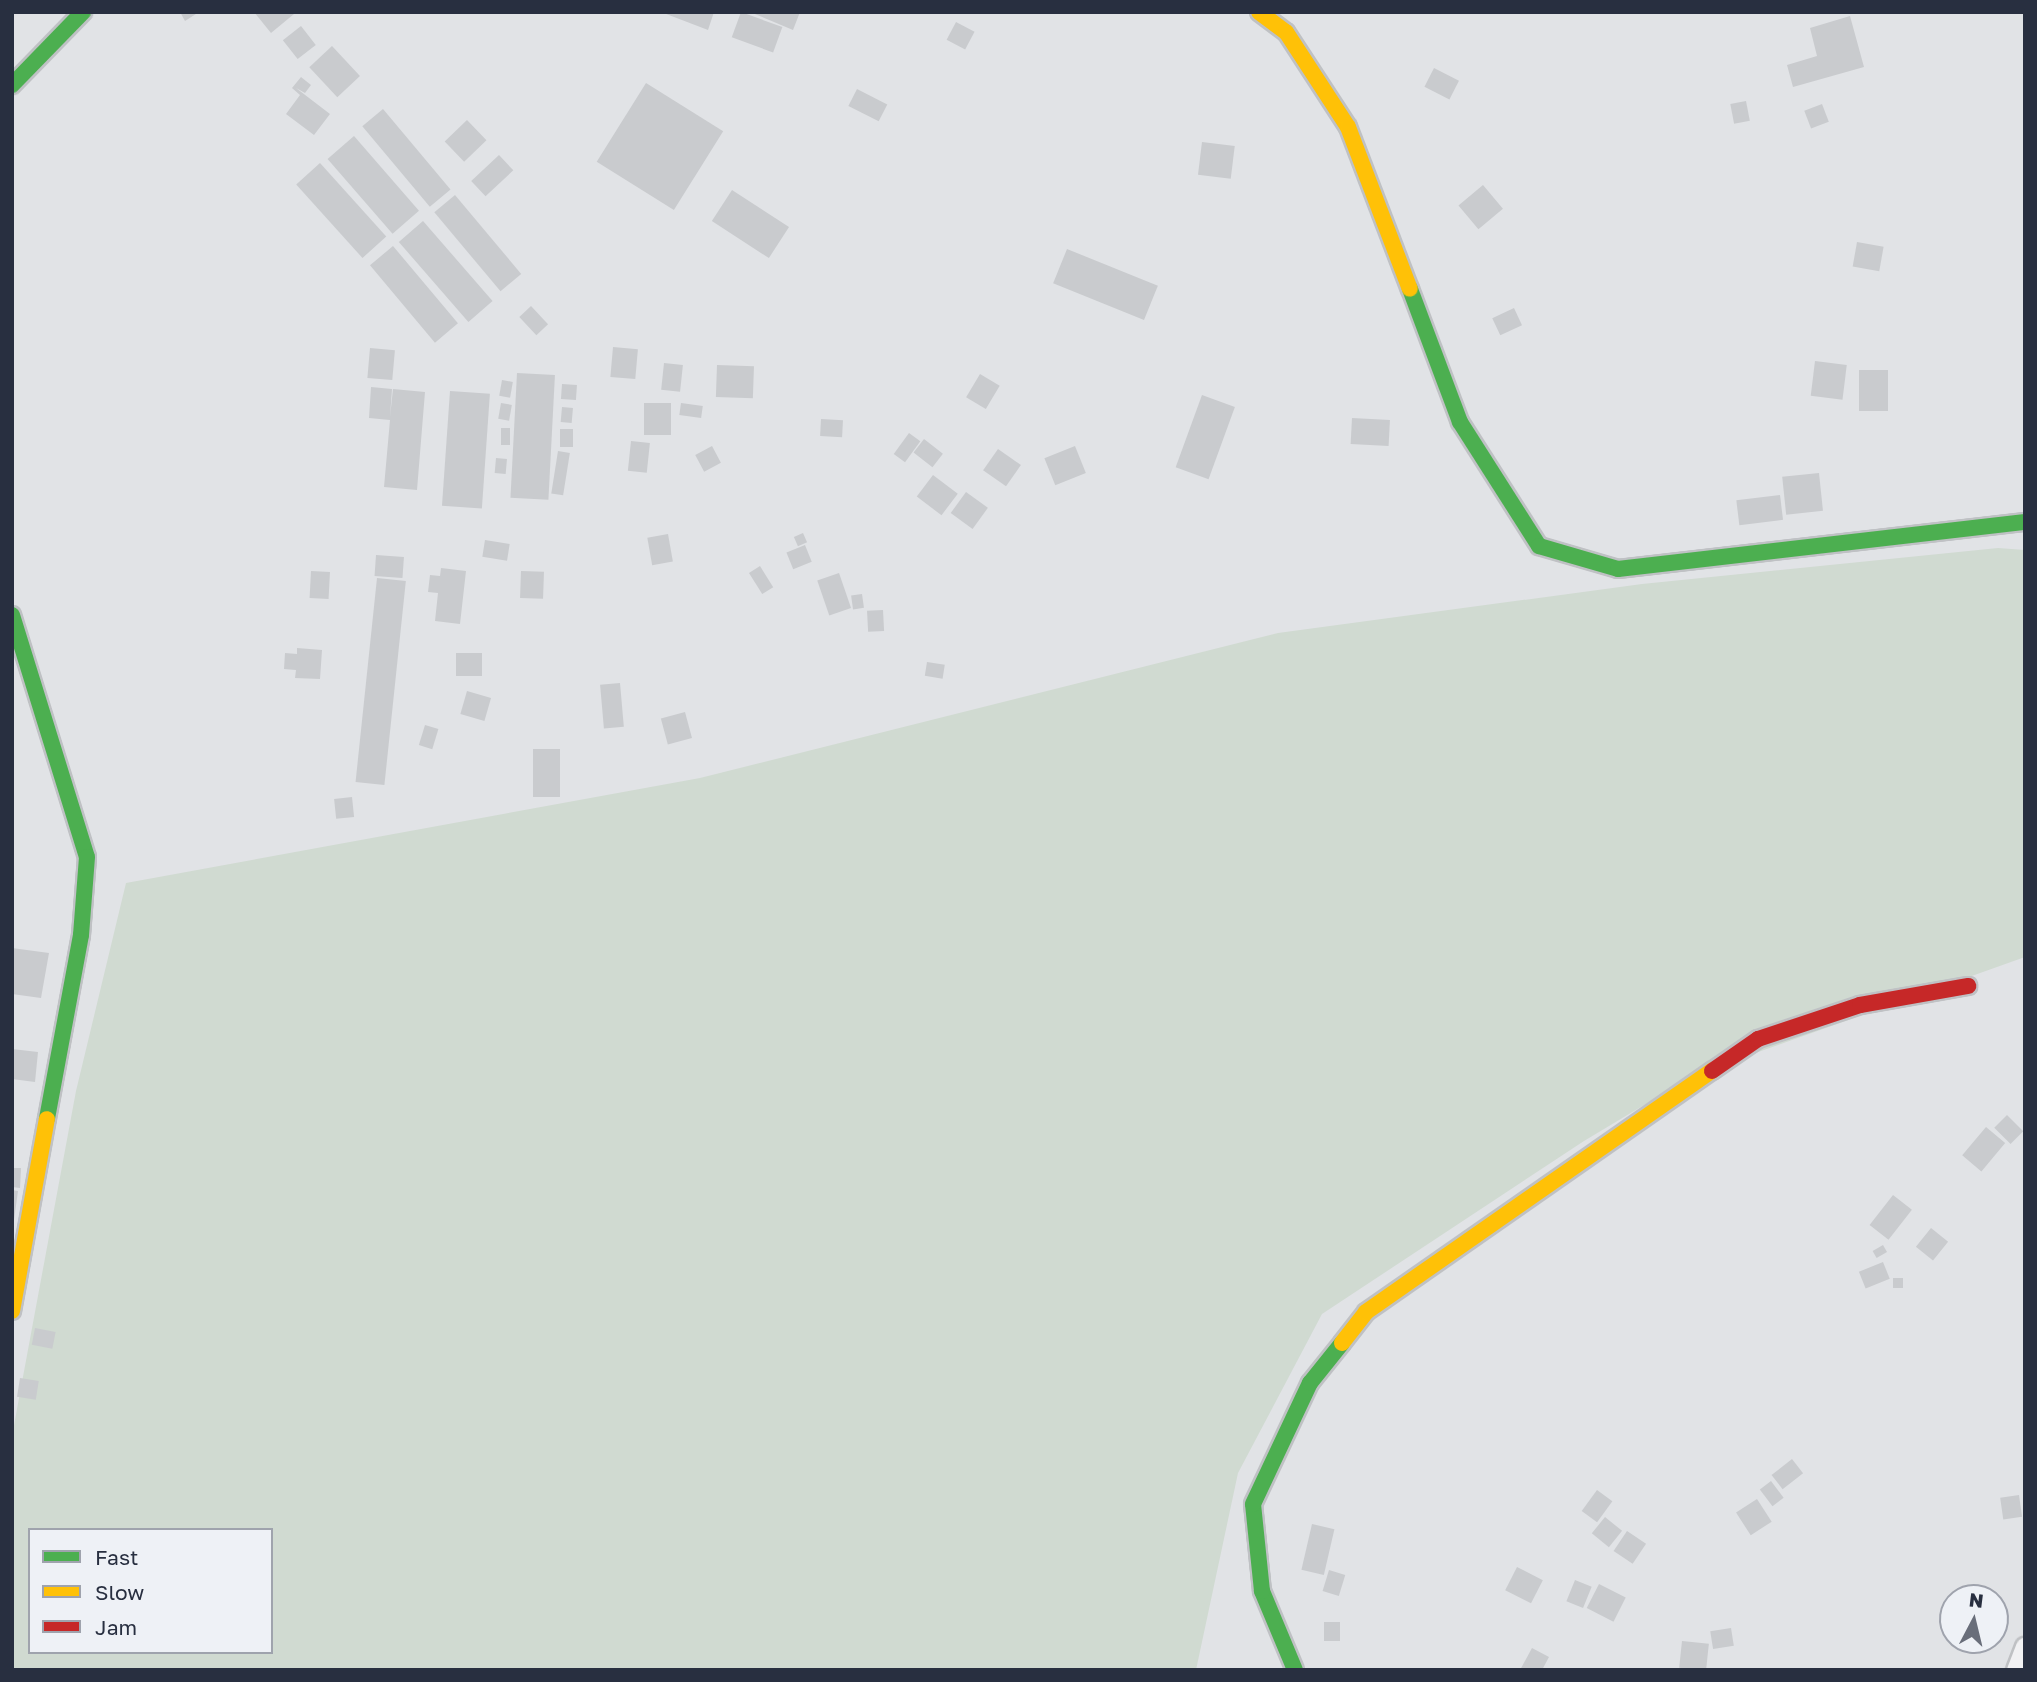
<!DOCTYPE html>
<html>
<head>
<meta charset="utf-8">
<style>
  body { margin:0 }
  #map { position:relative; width:2037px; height:1682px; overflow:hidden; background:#e1e3e6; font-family:"Golos Text",sans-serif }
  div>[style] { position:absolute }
  .green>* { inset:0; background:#d0dad1 }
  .building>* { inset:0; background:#c9cbce; transform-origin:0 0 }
  .roads { filter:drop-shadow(2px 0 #bfc1c4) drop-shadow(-2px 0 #bfc1c4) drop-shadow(0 2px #bfc1c4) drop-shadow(0 -2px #bfc1c4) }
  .street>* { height:19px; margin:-9.5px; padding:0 9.5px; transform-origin:9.5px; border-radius:9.5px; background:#f1f1f3 }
  .fast>* { height:16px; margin:-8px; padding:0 8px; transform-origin:8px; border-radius:8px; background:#4caf50 }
  .slow>* { height:16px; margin:-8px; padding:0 8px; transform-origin:8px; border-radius:8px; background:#ffc107 }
  .jam>* { height:16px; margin:-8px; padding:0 8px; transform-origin:8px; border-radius:8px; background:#c62828 }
  span { translate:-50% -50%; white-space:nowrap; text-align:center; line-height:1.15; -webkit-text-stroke:7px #eef1f6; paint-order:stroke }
  .frame { position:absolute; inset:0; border:14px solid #282f40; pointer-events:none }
  .legend { position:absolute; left:28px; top:1528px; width:245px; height:126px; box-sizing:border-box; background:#eef1f6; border:2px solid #9fa3ad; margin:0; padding:9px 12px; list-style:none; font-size:21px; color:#282f40 }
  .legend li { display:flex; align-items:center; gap:14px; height:35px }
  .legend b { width:35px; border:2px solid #9fa3ad }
  .north { position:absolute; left:1939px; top:1584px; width:70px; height:70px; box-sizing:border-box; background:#eef1f6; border:2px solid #9fa3ad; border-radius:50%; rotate:7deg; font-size:19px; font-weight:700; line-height:28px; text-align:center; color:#282f40 }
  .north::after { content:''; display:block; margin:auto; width:24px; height:32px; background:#696e7a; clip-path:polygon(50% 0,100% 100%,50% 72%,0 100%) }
</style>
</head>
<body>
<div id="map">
  <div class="green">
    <div style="clip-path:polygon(evenodd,1998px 548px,2025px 550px,2025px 957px,1694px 1075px,1584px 1141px,1322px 1314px,1238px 1473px,1196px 1670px,12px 1670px,12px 1436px,76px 1091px,126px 883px,700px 778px,1278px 633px,1642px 584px,1998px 548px,30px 1530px,271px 1530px,271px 1652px,30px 1652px,30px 1530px)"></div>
  </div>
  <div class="building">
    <div style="clip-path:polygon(180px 12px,199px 12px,185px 21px)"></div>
    <div style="clip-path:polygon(254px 12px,293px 12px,294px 14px,271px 33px)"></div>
    <div style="clip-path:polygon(661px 12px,714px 12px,708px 30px)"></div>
    <div style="left:741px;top:12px;width:44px;height:27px;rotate:20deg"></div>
    <div style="clip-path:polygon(750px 12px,800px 12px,793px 30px)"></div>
    <div style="clip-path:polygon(1850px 16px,1864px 67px,1793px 87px,1787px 65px,1817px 56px,1810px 28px)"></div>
    <div style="left:956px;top:22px;width:21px;height:20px;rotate:28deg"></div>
    <div style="left:301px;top:26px;width:24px;height:23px;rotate:52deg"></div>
    <div style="left:332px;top:46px;width:41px;height:31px;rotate:47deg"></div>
    <div style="left:1434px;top:68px;width:28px;height:21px;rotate:27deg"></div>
    <div style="clip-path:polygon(301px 77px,311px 85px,305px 93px,296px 88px,330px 114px,314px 135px,286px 114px,300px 95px,292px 88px)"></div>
    <div style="left:646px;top:83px;width:91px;height:93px;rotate:32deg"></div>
    <div style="left:857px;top:89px;width:34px;height:19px;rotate:27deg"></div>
    <div style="left:1746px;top:101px;width:20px;height:16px;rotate:79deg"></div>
    <div style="left:1822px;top:104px;width:19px;height:19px;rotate:69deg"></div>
    <div style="left:383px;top:109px;width:105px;height:27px;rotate:50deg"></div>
    <div style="left:467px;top:120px;width:28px;height:31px;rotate:46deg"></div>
    <div style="left:354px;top:136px;width:99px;height:35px;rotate:49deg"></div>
    <div style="left:1202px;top:142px;width:33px;height:33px;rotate:7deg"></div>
    <div style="left:499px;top:155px;width:21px;height:38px;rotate:47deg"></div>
    <div style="left:320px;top:163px;width:99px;height:32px;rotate:48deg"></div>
    <div style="left:1483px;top:185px;width:31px;height:32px;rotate:50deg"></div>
    <div style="left:732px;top:190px;width:68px;height:37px;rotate:33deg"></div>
    <div style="left:455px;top:195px;width:103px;height:27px;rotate:50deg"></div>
    <div style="left:423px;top:221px;width:106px;height:32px;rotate:49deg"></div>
    <div style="left:1857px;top:242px;width:27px;height:25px;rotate:10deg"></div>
    <div style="left:393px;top:246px;width:101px;height:30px;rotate:50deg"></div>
    <div style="left:1067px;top:249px;width:98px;height:37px;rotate:22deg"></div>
    <div style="left:531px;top:306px;width:25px;height:16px;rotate:47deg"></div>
    <div style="left:1514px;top:308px;width:19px;height:24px;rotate:65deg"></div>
    <div style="left:613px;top:347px;width:25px;height:30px;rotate:5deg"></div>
    <div style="left:370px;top:348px;width:25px;height:30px;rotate:5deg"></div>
    <div style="left:1815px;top:361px;width:32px;height:35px;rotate:7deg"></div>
    <div style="left:664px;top:363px;width:19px;height:27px;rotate:6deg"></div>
    <div style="left:717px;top:365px;width:37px;height:32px;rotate:2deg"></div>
    <div style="left:1859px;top:370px;width:29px;height:41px"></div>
    <div style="left:517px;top:373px;width:38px;height:125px;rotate:3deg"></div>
    <div style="left:980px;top:374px;width:23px;height:27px;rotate:31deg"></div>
    <div style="left:502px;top:380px;width:11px;height:16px;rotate:10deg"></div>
    <div style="left:562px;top:384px;width:15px;height:15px;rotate:4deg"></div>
    <div style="clip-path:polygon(371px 387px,392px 389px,390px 417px,393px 389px,425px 392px,417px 490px,384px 487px,390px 420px,369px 418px)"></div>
    <div style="left:450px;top:391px;width:40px;height:115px;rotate:4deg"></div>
    <div style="left:1202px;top:395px;width:35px;height:77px;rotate:20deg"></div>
    <div style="left:501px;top:403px;width:11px;height:16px;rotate:10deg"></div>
    <div style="left:644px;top:403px;width:27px;height:32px"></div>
    <div style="left:681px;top:403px;width:22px;height:12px;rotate:8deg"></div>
    <div style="left:562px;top:407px;width:11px;height:15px;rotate:5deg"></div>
    <div style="left:1352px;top:418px;width:38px;height:26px;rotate:3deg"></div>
    <div style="left:821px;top:419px;width:22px;height:17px;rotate:3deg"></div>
    <div style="left:501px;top:428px;width:9px;height:17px"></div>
    <div style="left:560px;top:429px;width:13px;height:18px"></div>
    <div style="left:909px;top:433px;width:14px;height:26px;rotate:36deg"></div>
    <div style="left:924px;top:439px;width:24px;height:17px;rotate:38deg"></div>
    <div style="left:631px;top:441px;width:19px;height:30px;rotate:6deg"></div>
    <div style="left:712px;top:446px;width:19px;height:19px;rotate:62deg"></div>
    <div style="left:1075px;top:446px;width:29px;height:33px;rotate:68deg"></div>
    <div style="left:998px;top:449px;width:28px;height:26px;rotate:35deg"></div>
    <div style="left:558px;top:451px;width:12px;height:43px;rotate:9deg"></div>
    <div style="left:496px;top:458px;width:11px;height:15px;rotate:5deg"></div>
    <div style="left:1819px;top:473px;width:38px;height:37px;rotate:84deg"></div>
    <div style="left:933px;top:475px;width:31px;height:27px;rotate:37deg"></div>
    <div style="left:966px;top:492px;width:27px;height:26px;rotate:36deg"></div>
    <div style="left:1780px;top:495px;width:25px;height:44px;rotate:83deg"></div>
    <div style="left:803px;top:533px;width:10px;height:10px;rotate:66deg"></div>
    <div style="left:668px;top:534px;width:28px;height:21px;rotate:80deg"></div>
    <div style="left:485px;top:540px;width:25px;height:17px;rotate:9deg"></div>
    <div style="left:805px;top:545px;width:18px;height:20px;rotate:68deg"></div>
    <div style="left:376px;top:555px;width:28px;height:21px;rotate:4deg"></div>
    <div style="left:760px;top:566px;width:25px;height:13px;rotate:58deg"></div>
    <div style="clip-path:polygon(441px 568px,466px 571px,460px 624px,435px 621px,438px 593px,428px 592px,430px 575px,440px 576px)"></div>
    <div style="left:311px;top:571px;width:19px;height:27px;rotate:3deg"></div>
    <div style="left:521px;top:571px;width:23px;height:27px;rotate:2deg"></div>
    <div style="left:839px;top:573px;width:37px;height:23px;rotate:71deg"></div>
    <div style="left:377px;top:578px;width:29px;height:205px;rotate:6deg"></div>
    <div style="left:862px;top:594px;width:14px;height:11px;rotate:82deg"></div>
    <div style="left:883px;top:610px;width:21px;height:16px;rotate:87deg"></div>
    <div style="clip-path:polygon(297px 648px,322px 650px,320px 679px,295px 678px,296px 670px,284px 669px,285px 653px,297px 654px)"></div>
    <div style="left:456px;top:653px;width:26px;height:23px"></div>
    <div style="left:927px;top:662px;width:18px;height:14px;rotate:9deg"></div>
    <div style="left:620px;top:683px;width:44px;height:20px;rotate:85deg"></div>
    <div style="left:467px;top:691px;width:25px;height:24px;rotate:16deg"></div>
    <div style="left:685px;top:712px;width:27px;height:25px;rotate:75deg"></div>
    <div style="left:425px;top:725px;width:14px;height:21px;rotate:17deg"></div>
    <div style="left:533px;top:749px;width:27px;height:48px"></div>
    <div style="left:352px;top:797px;width:20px;height:18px;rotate:84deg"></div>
    <div style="clip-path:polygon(12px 948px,49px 953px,41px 998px,12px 994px)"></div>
    <div style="clip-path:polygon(12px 1049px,38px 1052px,35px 1082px,12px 1079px)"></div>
    <div style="left:2007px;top:1115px;width:23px;height:18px;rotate:45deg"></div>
    <div style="left:1986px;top:1127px;width:25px;height:37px;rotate:40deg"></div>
    <div style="clip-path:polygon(12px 1168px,21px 1168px,20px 1188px,12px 1187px)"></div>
    <div style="clip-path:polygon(12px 1190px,18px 1191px,14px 1220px,12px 1219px)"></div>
    <div style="left:1893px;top:1195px;width:24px;height:38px;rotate:38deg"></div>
    <div style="left:1931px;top:1228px;width:22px;height:24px;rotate:39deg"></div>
    <div style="left:1883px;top:1245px;width:8px;height:12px;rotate:60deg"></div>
    <div style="left:1883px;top:1262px;width:18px;height:26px;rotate:68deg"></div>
    <div style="left:1893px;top:1278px;width:10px;height:10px"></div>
    <div style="left:35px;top:1328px;width:21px;height:17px;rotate:11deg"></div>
    <div style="left:20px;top:1378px;width:19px;height:19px;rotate:9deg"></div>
    <div style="left:1792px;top:1459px;width:18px;height:26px;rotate:52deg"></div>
    <div style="left:1771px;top:1481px;width:21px;height:14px;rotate:53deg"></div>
    <div style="left:1597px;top:1490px;width:19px;height:26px;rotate:36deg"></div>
    <div style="left:2019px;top:1495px;width:22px;height:19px;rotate:82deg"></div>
    <div style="left:1757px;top:1499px;width:27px;height:25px;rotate:57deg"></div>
    <div style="left:1605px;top:1517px;width:22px;height:21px;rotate:39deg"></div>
    <div style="left:1312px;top:1524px;width:23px;height:47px;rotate:13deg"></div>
    <div style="left:1627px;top:1531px;width:23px;height:24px;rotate:34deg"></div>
    <div style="left:1517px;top:1567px;width:29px;height:26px;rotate:27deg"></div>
    <div style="left:1329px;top:1570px;width:17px;height:22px;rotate:17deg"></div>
    <div style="left:1575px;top:1580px;width:18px;height:23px;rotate:22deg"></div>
    <div style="left:1599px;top:1584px;width:30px;height:27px;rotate:27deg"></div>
    <div style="left:1324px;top:1622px;width:16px;height:19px"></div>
    <div style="left:1731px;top:1628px;width:18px;height:21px;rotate:81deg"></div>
    <div style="left:1682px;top:1641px;width:27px;height:27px;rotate:6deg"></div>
    <div style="clip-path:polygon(1532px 1648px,1549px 1657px,1542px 1670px,1520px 1670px)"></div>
  </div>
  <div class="roads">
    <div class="street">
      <div style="left:2016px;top:1670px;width:25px;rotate:-69deg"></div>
    </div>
    <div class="fast">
      <div style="left:12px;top:85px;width:102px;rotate:-45.8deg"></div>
      <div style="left:1410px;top:289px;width:142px;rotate:69.4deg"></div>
      <div style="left:1460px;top:422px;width:147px;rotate:57.5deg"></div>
      <div style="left:1539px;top:546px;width:82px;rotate:16.2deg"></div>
      <div style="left:1618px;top:569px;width:410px;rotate:-6.6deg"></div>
      <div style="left:12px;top:615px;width:253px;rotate:72.8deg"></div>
      <div style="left:87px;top:857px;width:78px;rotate:94.4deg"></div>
      <div style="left:81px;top:935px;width:187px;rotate:100.5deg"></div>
      <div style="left:1295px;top:1670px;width:86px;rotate:-112.7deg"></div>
      <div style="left:1262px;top:1591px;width:87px;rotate:-95.9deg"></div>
      <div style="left:1253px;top:1504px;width:134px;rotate:-64.8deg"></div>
      <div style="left:1310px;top:1383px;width:51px;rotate:-51.3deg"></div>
    </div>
    <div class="slow">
      <div style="left:1259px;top:12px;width:34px;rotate:37deg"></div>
      <div style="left:1286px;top:32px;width:113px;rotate:56.9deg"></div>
      <div style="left:1348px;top:127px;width:173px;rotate:69.1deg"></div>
      <div style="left:12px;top:1311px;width:195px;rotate:-79.7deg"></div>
      <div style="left:1342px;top:1343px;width:39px;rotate:-52deg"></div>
      <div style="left:1366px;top:1312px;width:422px;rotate:-34.9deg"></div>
    </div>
    <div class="jam">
      <div style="left:1712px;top:1071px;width:56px;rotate:-34.8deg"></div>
      <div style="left:1758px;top:1039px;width:108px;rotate:-18.4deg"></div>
      <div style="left:1860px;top:1005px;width:110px;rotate:-10deg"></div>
    </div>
  </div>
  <div class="frame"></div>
  <ul class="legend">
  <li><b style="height:9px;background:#4caf50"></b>Fast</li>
  <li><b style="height:9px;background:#ffc107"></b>Slow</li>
  <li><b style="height:9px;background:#c62828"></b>Jam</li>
  </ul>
  <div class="north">N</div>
</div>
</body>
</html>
